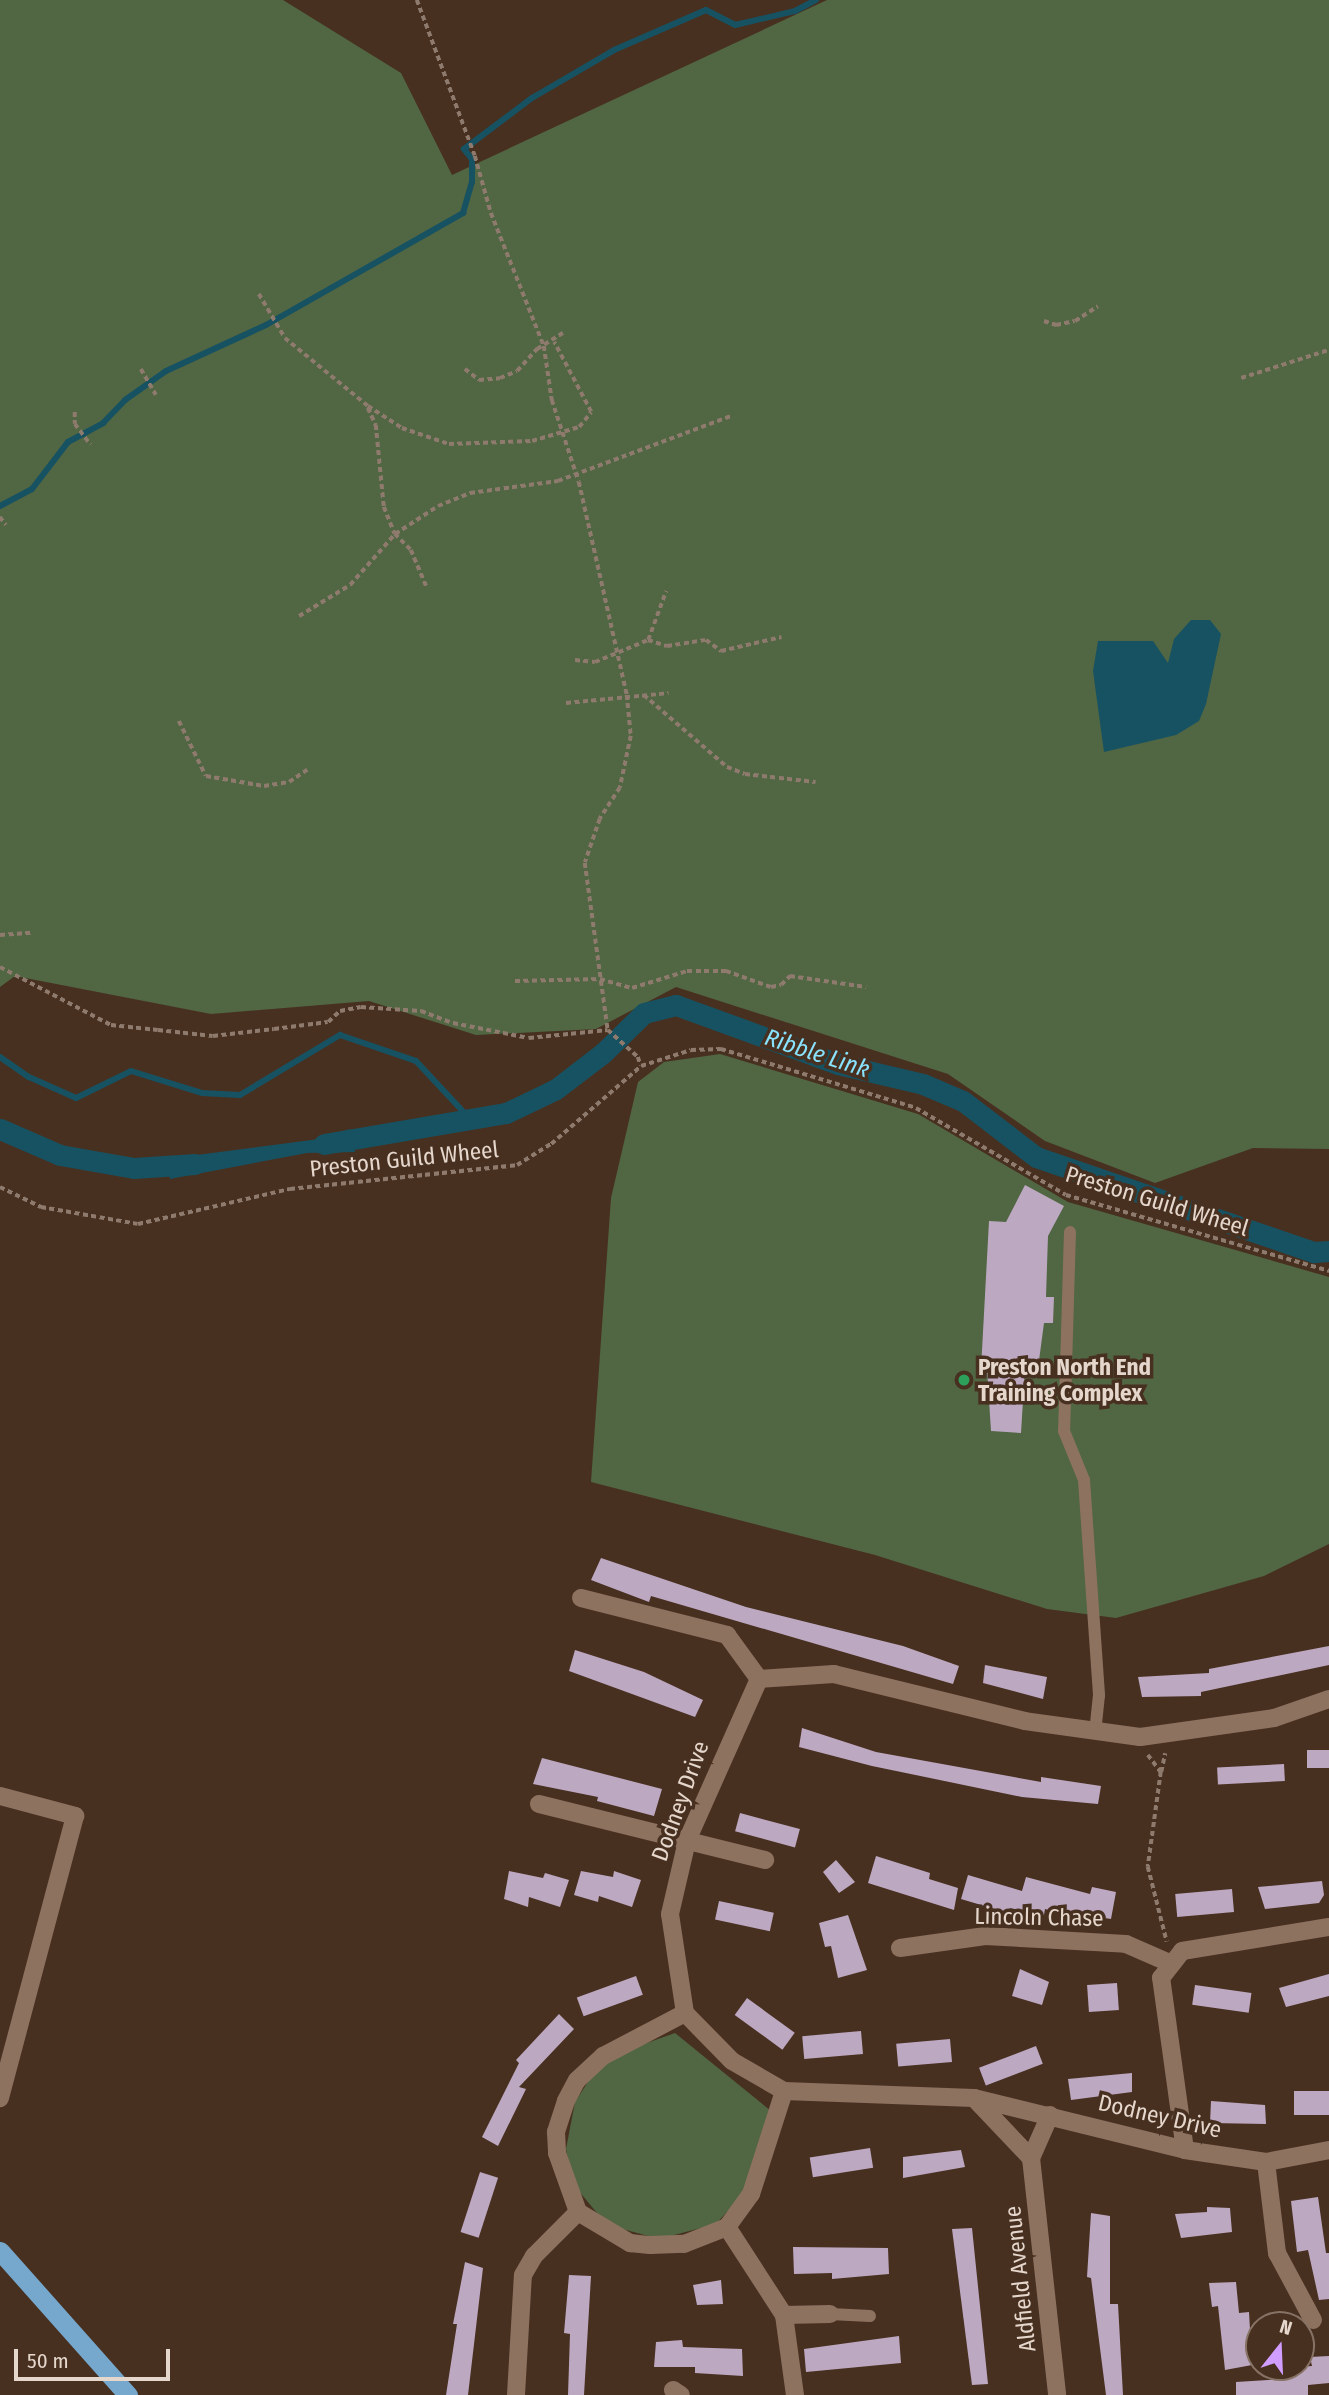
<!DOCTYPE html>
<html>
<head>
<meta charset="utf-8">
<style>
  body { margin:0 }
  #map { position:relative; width:1329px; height:2395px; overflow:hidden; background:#483020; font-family:"Fira Sans Condensed",sans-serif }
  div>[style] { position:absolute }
  .green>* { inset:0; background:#516643 }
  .water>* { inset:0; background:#175262 }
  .stream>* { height:6px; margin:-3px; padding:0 3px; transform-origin:3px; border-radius:3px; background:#175262 }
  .canal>* { height:21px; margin:-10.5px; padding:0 10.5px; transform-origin:10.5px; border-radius:10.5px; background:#175262 }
  .building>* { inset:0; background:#bda8c2; transform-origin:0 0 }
  .path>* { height:3.5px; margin-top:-1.75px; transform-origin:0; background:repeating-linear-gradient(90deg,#8f7b6d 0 5px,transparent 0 8.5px) }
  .service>* { height:12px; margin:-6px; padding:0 6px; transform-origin:6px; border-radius:6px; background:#8d7260 }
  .minor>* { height:18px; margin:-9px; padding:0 9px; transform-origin:9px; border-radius:9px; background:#8d7260 }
  .trunk>* { height:19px; margin:-9.5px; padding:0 9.5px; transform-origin:9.5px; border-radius:9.5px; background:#76a8cd }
  .dots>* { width:19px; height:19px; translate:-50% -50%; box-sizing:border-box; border:4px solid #483020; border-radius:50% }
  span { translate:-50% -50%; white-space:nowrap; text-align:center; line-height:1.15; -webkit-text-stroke:7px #483020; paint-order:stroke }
  .street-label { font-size:23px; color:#e6d7cd }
  .poi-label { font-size:23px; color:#e6d7cd; font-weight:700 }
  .left { translate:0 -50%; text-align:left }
  .water-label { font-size:24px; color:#89e3fe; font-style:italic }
  .north { position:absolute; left:1245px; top:2311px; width:70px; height:70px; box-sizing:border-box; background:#483020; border:2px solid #877365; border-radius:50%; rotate:18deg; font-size:19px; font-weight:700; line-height:28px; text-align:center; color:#e6d7cd }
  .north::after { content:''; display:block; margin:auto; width:24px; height:32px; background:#d19dfe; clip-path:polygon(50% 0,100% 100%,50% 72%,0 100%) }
  .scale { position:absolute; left:14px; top:2349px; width:156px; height:32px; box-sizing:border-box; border:4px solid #e6d7cd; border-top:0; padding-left:9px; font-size:21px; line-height:24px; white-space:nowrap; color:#e6d7cd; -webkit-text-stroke:5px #483020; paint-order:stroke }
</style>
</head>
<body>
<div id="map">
  <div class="green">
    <div style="clip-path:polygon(0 0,283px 0,401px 73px,452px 175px,827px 0,1329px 0,1329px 1149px,1253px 1148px,1155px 1183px,1045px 1141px,948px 1074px,676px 987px,596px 1029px,476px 1035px,369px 1001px,211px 1014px,15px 976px,0 987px)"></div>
    <div style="clip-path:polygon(720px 1054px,918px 1114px,1068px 1202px,1329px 1277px,1329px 1544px,1264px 1576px,1116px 1618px,1047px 1609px,875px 1555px,591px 1482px,611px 1198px,638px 1082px,664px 1062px)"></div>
    <div style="clip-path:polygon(675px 2033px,771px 2111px,743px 2194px,716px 2224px,659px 2239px,619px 2228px,597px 2213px,573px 2184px,566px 2149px,575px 2102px,595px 2071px,624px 2051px)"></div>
  </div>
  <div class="water">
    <div style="clip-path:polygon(1191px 620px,1210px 620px,1221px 634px,1206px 704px,1199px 721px,1176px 735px,1104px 752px,1093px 671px,1098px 641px,1153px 641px,1168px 663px,1174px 639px)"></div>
    <div style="clip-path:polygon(350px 1129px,355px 1152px,307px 1153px,170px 1179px,166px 1159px,319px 1139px)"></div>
  </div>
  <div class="stream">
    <div style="left:0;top:506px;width:36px;rotate:-28deg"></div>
    <div style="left:32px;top:489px;width:59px;rotate:-52.5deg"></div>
    <div style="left:68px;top:442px;width:40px;rotate:-28deg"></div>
    <div style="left:103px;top:423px;width:32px;rotate:-46deg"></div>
    <div style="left:125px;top:400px;width:50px;rotate:-35.3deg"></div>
    <div style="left:166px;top:371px;width:110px;rotate:-24.7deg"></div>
    <div style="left:266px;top:325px;width:227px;rotate:-29.6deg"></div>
    <div style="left:463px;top:213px;width:32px;rotate:-74deg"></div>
    <div style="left:472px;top:182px;width:23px;rotate:-90deg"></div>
    <div style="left:472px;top:159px;width:13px;rotate:-129deg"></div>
    <div style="left:464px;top:149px;width:85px;rotate:-36.9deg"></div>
    <div style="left:532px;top:98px;width:95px;rotate:-30.3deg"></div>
    <div style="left:614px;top:50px;width:100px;rotate:-23.5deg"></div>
    <div style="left:706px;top:10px;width:33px;rotate:27deg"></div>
    <div style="left:735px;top:25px;width:62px;rotate:-13.1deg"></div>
    <div style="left:795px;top:11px;width:24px;rotate:-28deg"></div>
    <div style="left:0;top:1057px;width:35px;rotate:35deg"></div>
    <div style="left:29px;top:1077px;width:51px;rotate:24.1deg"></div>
    <div style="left:76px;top:1098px;width:61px;rotate:-26.1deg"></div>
    <div style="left:131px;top:1071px;width:74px;rotate:17.2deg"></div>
    <div style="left:202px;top:1093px;width:38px;rotate:3deg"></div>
    <div style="left:240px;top:1095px;width:117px;rotate:-31deg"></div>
    <div style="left:340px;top:1035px;width:80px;rotate:18.9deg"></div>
    <div style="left:416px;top:1061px;width:82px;rotate:47deg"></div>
  </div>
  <div class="canal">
    <div style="left:0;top:1129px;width:65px;rotate:23.4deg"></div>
    <div style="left:60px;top:1155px;width:75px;rotate:10deg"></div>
    <div style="left:134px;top:1168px;width:61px;rotate:-3.8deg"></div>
    <div style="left:324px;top:1144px;width:185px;rotate:-9.7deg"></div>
    <div style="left:506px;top:1113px;width:55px;rotate:-25.6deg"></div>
    <div style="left:556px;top:1089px;width:59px;rotate:-37.5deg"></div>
    <div style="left:603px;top:1053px;width:57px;rotate:-44.3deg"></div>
    <div style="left:644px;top:1013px;width:33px;rotate:-14deg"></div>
    <div style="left:676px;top:1005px;width:172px;rotate:20deg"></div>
    <div style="left:838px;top:1064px;width:87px;rotate:13.2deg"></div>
    <div style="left:923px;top:1084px;width:43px;rotate:23deg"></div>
    <div style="left:963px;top:1101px;width:92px;rotate:37.5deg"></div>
    <div style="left:1036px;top:1157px;width:294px;rotate:18.9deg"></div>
    <div style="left:1314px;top:1252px;width:15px;rotate:-4deg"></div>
  </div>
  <div class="building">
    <div style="clip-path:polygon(1025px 1185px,1064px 1206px,1048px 1236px,1046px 1297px,1054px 1297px,1053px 1323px,1044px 1323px,1038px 1368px,1025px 1368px,1021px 1433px,991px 1431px,987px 1369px,981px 1369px,989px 1221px,1006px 1222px)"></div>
    <div style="clip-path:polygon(601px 1558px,746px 1607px,903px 1646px,959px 1666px,953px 1684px,651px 1596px,649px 1602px,591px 1580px)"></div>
    <div style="clip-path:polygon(1329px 1646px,1329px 1665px,1201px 1692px,1201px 1696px,1142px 1697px,1138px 1677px,1209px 1673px,1209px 1669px)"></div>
    <div style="clip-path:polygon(575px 1650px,644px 1672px,703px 1700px,695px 1717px,569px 1671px)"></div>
    <div style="clip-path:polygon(985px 1665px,1047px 1677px,1043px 1699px,983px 1683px)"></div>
    <div style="clip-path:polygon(802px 1728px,876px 1752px,1041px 1782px,1041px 1777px,1101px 1786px,1098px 1804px,1022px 1797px,872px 1766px,799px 1747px)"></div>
    <div style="left:1329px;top:1750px;width:18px;height:22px;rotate:90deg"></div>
    <div style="clip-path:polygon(542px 1758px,662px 1789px,654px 1816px,597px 1801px,598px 1797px,533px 1784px)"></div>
    <div style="left:1284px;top:1764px;width:17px;height:67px;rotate:87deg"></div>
    <div style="left:740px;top:1813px;width:62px;height:19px;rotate:15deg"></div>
    <div style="clip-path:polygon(876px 1856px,930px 1873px,929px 1879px,958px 1888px,954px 1910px,868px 1883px)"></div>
    <div style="clip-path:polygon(836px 1860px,855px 1882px,839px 1893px,823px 1872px)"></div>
    <div style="clip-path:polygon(509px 1871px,543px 1878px,545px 1873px,569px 1880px,560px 1907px,529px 1897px,528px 1907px,504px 1899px)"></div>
    <div style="clip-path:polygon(581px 1871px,613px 1877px,614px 1871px,641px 1880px,632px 1907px,599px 1896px,598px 1902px,574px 1895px)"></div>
    <div style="clip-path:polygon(968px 1875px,1022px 1891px,1026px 1877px,1090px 1894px,1092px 1887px,1116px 1892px,1111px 1919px,1080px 1914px,1079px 1919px,1045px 1909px,1044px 1915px,1010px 1908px,1008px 1913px,961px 1899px)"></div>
    <div style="clip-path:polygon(1322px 1881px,1324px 1895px,1319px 1903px,1265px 1909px,1258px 1887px)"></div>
    <div style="left:1232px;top:1889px;width:23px;height:57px;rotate:85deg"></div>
    <div style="left:719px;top:1901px;width:56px;height:19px;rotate:12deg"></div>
    <div style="clip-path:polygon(848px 1915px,867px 1970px,838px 1978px,831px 1946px,825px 1947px,819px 1923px)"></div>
    <div style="clip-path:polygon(1020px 1969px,1049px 1982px,1042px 2005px,1012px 1996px)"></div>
    <div style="clip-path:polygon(1329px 1974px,1329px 1996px,1286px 2007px,1279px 1988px)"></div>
    <div style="left:636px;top:1976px;width:20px;height:63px;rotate:70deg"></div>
    <div style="left:1117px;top:1983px;width:27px;height:30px;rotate:86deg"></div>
    <div style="left:1195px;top:1985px;width:57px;height:20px;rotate:8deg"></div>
    <div style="left:747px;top:1998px;width:59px;height:21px;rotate:36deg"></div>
    <div style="clip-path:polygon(559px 2014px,574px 2029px,519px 2087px,526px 2089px,498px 2146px,482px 2137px,519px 2063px,516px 2060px)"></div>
    <div style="left:861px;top:2031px;width:23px;height:59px;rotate:85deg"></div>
    <div style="left:950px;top:2039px;width:23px;height:54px;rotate:85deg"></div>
    <div style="left:1036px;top:2046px;width:19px;height:61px;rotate:69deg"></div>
    <div style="clip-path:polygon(1132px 2073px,1132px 2092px,1071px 2100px,1068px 2079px)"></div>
    <div style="left:1329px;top:2091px;width:24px;height:35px;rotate:90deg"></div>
    <div style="clip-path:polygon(1211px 2101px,1265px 2105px,1266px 2124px,1210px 2123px)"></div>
    <div style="left:870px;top:2148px;width:20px;height:61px;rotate:81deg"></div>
    <div style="clip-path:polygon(961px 2150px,965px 2167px,903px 2178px,903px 2157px)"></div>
    <div style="left:480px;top:2172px;width:19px;height:63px;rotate:18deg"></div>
    <div style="clip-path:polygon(1318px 2197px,1326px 2253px,1329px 2253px,1329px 2299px,1319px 2300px,1308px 2250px,1297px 2252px,1291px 2201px)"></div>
    <div style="clip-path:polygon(1207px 2207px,1230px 2208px,1232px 2232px,1181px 2238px,1175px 2214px,1207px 2212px)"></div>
    <div style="clip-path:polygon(1091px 2213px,1110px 2216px,1110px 2304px,1118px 2304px,1123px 2395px,1106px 2395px,1091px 2278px,1087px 2277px)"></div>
    <div style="clip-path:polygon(972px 2228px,988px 2384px,972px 2385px,952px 2229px)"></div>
    <div style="clip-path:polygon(793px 2247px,888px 2248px,889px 2274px,832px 2279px,832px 2273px,794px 2274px)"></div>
    <div style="clip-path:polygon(465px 2262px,483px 2268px,468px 2395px,446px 2395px,457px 2324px,453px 2324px)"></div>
    <div style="clip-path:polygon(569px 2275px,591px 2276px,584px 2395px,568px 2395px,570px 2334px,564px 2333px)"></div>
    <div style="clip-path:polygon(721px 2280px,723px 2304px,697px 2305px,693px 2285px)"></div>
    <div style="clip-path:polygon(1236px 2282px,1239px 2313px,1249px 2312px,1252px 2365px,1225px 2370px,1218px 2306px,1212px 2307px,1209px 2283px)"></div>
    <div style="clip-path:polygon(899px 2336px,901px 2363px,806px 2372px,804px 2349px)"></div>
    <div style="clip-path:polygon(682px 2340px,683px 2347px,742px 2349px,743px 2376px,695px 2373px,695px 2367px,654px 2367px,656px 2342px)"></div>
    <div style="clip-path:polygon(1329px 2356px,1329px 2383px,1308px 2385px,1308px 2395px,1236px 2395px,1236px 2382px,1284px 2379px,1284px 2368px,1312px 2366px,1310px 2357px)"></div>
  </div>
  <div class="path">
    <div style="left:417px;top:0;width:166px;rotate:69.6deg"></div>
    <div style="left:475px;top:156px;width:59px;rotate:74.3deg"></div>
    <div style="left:491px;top:213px;width:143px;rotate:68.3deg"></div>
    <div style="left:544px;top:346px;width:55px;rotate:81.6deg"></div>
    <div style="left:552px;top:400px;width:86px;rotate:71.8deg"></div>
    <div style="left:579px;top:482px;width:218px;rotate:77.3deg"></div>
    <div style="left:627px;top:695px;width:41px;rotate:84.4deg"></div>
    <div style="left:631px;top:736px;width:53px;rotate:101.9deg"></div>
    <div style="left:620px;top:788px;width:37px;rotate:123deg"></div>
    <div style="left:600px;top:819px;width:46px;rotate:108.8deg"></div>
    <div style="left:585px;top:863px;width:169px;rotate:82.2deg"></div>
    <div style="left:608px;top:1030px;width:40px;rotate:42deg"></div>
    <div style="left:638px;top:1057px;width:9px;rotate:72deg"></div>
    <div style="left:259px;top:294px;width:51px;rotate:59.4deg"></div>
    <div style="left:285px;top:338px;width:107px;rotate:39.3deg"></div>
    <div style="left:368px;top:406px;width:40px;rotate:32.9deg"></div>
    <div style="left:402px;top:428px;width:50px;rotate:18.8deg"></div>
    <div style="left:449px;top:444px;width:83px;rotate:-2.1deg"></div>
    <div style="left:532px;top:441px;width:49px;rotate:-16.6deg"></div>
    <div style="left:579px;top:427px;width:19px;rotate:-51deg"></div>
    <div style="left:591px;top:412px;width:79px;rotate:-117.9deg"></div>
    <div style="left:1044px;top:321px;width:13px;rotate:18deg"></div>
    <div style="left:1056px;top:325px;width:19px;rotate:-12deg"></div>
    <div style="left:1075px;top:321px;width:27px;rotate:-33deg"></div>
    <div style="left:141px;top:369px;width:30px;rotate:60deg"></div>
    <div style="left:465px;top:369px;width:18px;rotate:38deg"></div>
    <div style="left:479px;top:380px;width:21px;rotate:-5deg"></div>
    <div style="left:500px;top:378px;width:18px;rotate:-22deg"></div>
    <div style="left:517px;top:371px;width:30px;rotate:-48deg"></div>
    <div style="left:537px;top:349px;width:32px;rotate:-32deg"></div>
    <div style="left:1241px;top:378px;width:92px;rotate:-17.7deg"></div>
    <div style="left:368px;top:408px;width:19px;rotate:65deg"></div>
    <div style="left:376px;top:425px;width:82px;rotate:84.4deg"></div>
    <div style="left:384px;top:507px;width:29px;rotate:68deg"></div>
    <div style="left:395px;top:534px;width:23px;rotate:45deg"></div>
    <div style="left:411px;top:550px;width:39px;rotate:67deg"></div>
    <div style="left:75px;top:412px;width:12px;rotate:90deg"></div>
    <div style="left:75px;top:424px;width:26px;rotate:53deg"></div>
    <div style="left:0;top:517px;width:10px;rotate:53deg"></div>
    <div style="left:299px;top:616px;width:60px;rotate:-31.3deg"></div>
    <div style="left:350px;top:585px;width:68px;rotate:-48.6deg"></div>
    <div style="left:395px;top:534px;width:51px;rotate:-33.1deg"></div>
    <div style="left:438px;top:506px;width:35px;rotate:-22deg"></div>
    <div style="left:470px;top:493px;width:89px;rotate:-7.8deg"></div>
    <div style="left:558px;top:481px;width:185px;rotate:-20.6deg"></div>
    <div style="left:648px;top:640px;width:52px;rotate:-69.8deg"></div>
    <div style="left:575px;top:660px;width:20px;rotate:6deg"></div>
    <div style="left:595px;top:662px;width:57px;rotate:-22.5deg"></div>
    <div style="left:648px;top:640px;width:20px;rotate:18deg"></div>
    <div style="left:667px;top:646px;width:39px;rotate:-9deg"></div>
    <div style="left:706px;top:640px;width:19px;rotate:36deg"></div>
    <div style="left:721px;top:651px;width:62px;rotate:-13.1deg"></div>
    <div style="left:644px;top:695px;width:110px;rotate:40.9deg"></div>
    <div style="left:727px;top:767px;width:19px;rotate:21deg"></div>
    <div style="left:745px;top:774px;width:71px;rotate:6.4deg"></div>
    <div style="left:566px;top:703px;width:103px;rotate:-5.5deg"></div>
    <div style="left:179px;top:721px;width:61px;rotate:63.9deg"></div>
    <div style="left:206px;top:776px;width:59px;rotate:9.8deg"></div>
    <div style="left:264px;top:786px;width:25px;rotate:-9deg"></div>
    <div style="left:289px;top:782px;width:22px;rotate:-34deg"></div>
    <div style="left:0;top:935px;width:31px;rotate:-4deg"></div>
    <div style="left:0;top:967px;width:125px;rotate:27.6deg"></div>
    <div style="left:111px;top:1025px;width:47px;rotate:6.1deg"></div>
    <div style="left:158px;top:1030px;width:55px;rotate:6.2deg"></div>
    <div style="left:213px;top:1036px;width:61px;rotate:-6.5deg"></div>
    <div style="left:274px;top:1029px;width:54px;rotate:-7.4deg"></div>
    <div style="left:328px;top:1022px;width:16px;rotate:-43deg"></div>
    <div style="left:340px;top:1011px;width:21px;rotate:-11deg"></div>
    <div style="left:361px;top:1007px;width:60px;rotate:3.8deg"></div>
    <div style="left:421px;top:1011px;width:34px;rotate:21deg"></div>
    <div style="left:453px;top:1023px;width:77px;rotate:11.2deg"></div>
    <div style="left:529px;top:1038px;width:79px;rotate:-5.8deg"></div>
    <div style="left:515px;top:981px;width:85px;rotate:-1.3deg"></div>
    <div style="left:600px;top:979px;width:33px;rotate:16deg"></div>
    <div style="left:632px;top:988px;width:58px;rotate:-17.2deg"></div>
    <div style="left:687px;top:971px;width:39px"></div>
    <div style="left:726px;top:971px;width:48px;rotate:19.6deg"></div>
    <div style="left:771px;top:987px;width:10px;rotate:-11deg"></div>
    <div style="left:781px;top:985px;width:13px;rotate:-45deg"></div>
    <div style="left:790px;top:976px;width:77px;rotate:8.2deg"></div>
    <div style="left:0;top:1187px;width:46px;rotate:26deg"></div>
    <div style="left:41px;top:1207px;width:98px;rotate:9.9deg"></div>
    <div style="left:138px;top:1224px;width:156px;rotate:-13deg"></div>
    <div style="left:290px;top:1189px;width:228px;rotate:-6deg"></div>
    <div style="left:517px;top:1165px;width:40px;rotate:-32deg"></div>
    <div style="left:551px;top:1144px;width:119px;rotate:-40.9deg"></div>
    <div style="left:641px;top:1066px;width:52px;rotate:-17.7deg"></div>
    <div style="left:691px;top:1050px;width:30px;rotate:-2deg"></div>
    <div style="left:721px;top:1049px;width:204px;rotate:16.8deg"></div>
    <div style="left:916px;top:1108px;width:173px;rotate:30.1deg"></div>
    <div style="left:1066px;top:1195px;width:274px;rotate:16.1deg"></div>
    <div style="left:1148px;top:1755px;width:21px;rotate:53deg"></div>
    <div style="left:1161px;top:1772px;width:96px;rotate:97.8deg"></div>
    <div style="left:1148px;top:1867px;width:77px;rotate:75.8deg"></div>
    <div style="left:1161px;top:1772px;width:19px;rotate:-78deg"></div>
  </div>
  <div class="service">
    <div style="left:1070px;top:1232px;width:199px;rotate:91.7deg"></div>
    <div style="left:1064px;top:1431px;width:53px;rotate:67.8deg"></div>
    <div style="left:1084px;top:1480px;width:216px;rotate:86deg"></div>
    <div style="left:1099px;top:1695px;width:36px;rotate:96deg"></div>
    <div style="left:830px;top:2314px;width:40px;rotate:2.9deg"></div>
  </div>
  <div class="minor">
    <div style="left:581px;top:1598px;width:151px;rotate:14.2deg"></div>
    <div style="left:727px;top:1635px;width:54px;rotate:54deg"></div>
    <div style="left:1329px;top:1699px;width:58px;rotate:160.9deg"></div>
    <div style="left:1274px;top:1718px;width:135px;rotate:171.9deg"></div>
    <div style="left:1140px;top:1737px;width:116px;rotate:-172.1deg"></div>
    <div style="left:1025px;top:1721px;width:197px;rotate:-166.2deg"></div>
    <div style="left:834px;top:1674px;width:75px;rotate:176.2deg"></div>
    <div style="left:759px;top:1679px;width:177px;rotate:114deg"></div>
    <div style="left:687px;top:1841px;width:75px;rotate:103.1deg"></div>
    <div style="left:670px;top:1914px;width:100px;rotate:81.4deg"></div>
    <div style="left:685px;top:2013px;width:67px;rotate:45.6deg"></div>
    <div style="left:732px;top:2061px;width:60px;rotate:30deg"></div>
    <div style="left:784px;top:2091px;width:190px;rotate:2.1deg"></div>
    <div style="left:974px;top:2098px;width:217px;rotate:13.8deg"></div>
    <div style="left:1185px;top:2150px;width:82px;rotate:8.4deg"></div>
    <div style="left:1266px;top:2162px;width:64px;rotate:-10.8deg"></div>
    <div style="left:0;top:1796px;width:78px;rotate:14.9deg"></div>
    <div style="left:75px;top:1816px;width:292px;rotate:104.9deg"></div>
    <div style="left:539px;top:1804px;width:233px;rotate:13.9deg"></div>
    <div style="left:900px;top:1948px;width:86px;rotate:-8deg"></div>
    <div style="left:985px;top:1936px;width:141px;rotate:3.2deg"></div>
    <div style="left:1126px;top:1944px;width:50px;rotate:23.5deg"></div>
    <div style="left:685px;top:2013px;width:93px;rotate:152.3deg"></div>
    <div style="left:603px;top:2056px;width:35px;rotate:137deg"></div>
    <div style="left:577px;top:2080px;width:24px;rotate:118deg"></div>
    <div style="left:566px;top:2101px;width:33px;rotate:108deg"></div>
    <div style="left:556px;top:2132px;width:21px;rotate:87deg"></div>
    <div style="left:557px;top:2153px;width:63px;rotate:70.4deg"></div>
    <div style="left:578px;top:2212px;width:61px;rotate:30.8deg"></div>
    <div style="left:630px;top:2243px;width:20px;rotate:6deg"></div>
    <div style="left:650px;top:2245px;width:34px;rotate:-2deg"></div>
    <div style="left:684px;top:2244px;width:46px;rotate:-21.6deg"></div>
    <div style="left:727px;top:2227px;width:41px;rotate:-54deg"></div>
    <div style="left:751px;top:2194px;width:108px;rotate:-72.2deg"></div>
    <div style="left:974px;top:2098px;width:83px;rotate:46.5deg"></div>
    <div style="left:1050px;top:2115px;width:47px;rotate:113.8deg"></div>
    <div style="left:1031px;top:2158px;width:238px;rotate:83.7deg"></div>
    <div style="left:1185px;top:2150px;width:174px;rotate:-97.9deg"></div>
    <div style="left:1161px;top:1978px;width:34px;rotate:-52deg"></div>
    <div style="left:1182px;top:1951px;width:149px;rotate:-9.3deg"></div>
    <div style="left:1266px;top:2162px;width:92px;rotate:83.1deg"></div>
    <div style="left:1277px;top:2253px;width:76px;rotate:61.8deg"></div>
    <div style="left:727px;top:2227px;width:105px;rotate:57.1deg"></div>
    <div style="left:784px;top:2315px;width:81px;rotate:82.2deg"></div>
    <div style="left:784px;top:2315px;width:46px;rotate:-1.2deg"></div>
    <div style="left:673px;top:2390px;width:9px;rotate:32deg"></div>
    <div style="left:516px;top:2395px;width:120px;rotate:-86.7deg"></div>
    <div style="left:523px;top:2275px;width:22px;rotate:-60deg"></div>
    <div style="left:534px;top:2256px;width:62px;rotate:-45deg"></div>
  </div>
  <div class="trunk">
    <div style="left:0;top:2251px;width:193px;rotate:48.4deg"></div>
  </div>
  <div class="dots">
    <div style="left:964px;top:1380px;background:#2e9e5b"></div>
  </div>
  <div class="street-label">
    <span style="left:404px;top:1159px;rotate:-6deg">Preston Guild Wheel</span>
    <span style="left:1157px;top:1201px;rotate:17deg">Preston Guild Wheel</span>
    <span style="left:680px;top:1801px;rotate:-70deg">Dodney Drive</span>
    <span style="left:1039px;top:1917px;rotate:1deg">Lincoln Chase</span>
    <span style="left:1160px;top:2116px;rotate:13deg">Dodney Drive</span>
    <span style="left:1020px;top:2279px;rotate:-96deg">Aldfield Avenue</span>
  </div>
  <div class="poi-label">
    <span class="left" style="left:978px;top:1380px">Preston North End<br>Training Complex</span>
  </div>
  <div class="water-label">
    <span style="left:817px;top:1054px;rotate:18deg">Ribble Link</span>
  </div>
  <div class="north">N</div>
  <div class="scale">50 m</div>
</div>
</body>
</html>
